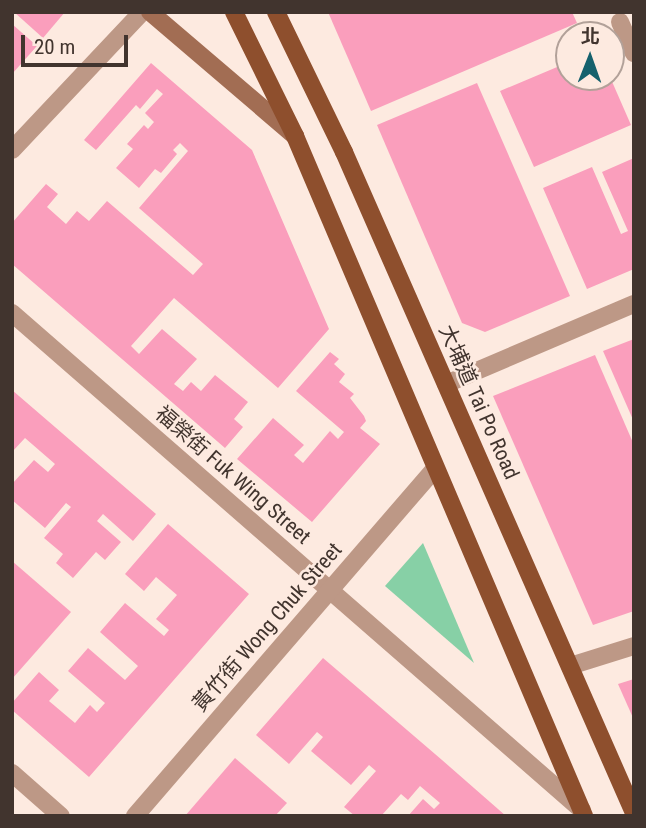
<!DOCTYPE html>
<html>
<head>
<meta charset="utf-8">
<style>
  body { margin:0 }
  #map { position:relative; width:646px; height:828px; overflow:hidden; background:#fdeae0; font-family:"Roboto Condensed","Noto Sans TC",sans-serif }
  div>[style] { position:absolute }
  .green>* { inset:0; background:#87d0a6 }
  .building>* { inset:0; background:#fa9ebc }
  .minor>* { height:18px; margin:-9px; padding:0 9px; transform-origin:9px; border-radius:9px; background:#bd9886 }
  .tertiary>* { height:18px; margin:-9px; padding:0 9px; transform-origin:9px; border-radius:9px; background:#bd9886 }
  .secondary>* { height:18px; margin:-9px; padding:0 9px; transform-origin:9px; border-radius:9px; background:#a26d53 }
  .primary>* { height:18px; margin:-9px; padding:0 9px; transform-origin:9px; border-radius:9px; background:#8e4f2d }
  span { translate:-50% -50%; white-space:nowrap; text-align:center; line-height:1.15; -webkit-text-stroke:5px #fdeae0; paint-order:stroke }
  .street-label { font-size:21px; color:#41342e }
  .frame { position:absolute; inset:0; border:14px solid #41342e; pointer-events:none }
  .north { position:absolute; left:555px; top:21px; width:70px; height:70px; box-sizing:border-box; background:#fdeae0; border:2px solid #b2a199; border-radius:50%; rotate:1deg; font-size:19px; font-weight:700; line-height:28px; text-align:center; color:#41342e }
  .north::after { content:''; display:block; margin:auto; width:24px; height:32px; background:#15616d; clip-path:polygon(50% 0,100% 100%,50% 72%,0 100%) }
  .scale { position:absolute; left:21px; top:35px; width:107px; height:32px; box-sizing:border-box; border:4px solid #41342e; border-top:0; padding-left:9px; font-size:21px; line-height:24px; white-space:nowrap; color:#41342e; -webkit-text-stroke:5px #fdeae0; paint-order:stroke }
</style>
</head>
<body>
<div id="map">
  <div class="green">
    <div style="clip-path:polygon(423px 543px,474px 663px,385px 586px)"></div>
  </div>
  <div class="building">
    <div style="clip-path:polygon(14px 12px,65px 12px,43px 38px)"></div>
    <div style="clip-path:polygon(328px 12px,572px 12px,577px 23px,371px 111px)"></div>
    <div style="clip-path:polygon(12px 24px,37px 46px,12px 74px)"></div>
    <div style="clip-path:polygon(569px 62px,569px 77px,610px 77px,631px 125px,534px 167px,500px 91px)"></div>
    <div style="clip-path:polygon(151px 63px,252px 150px,329px 329px,278px 388px,174px 298px,131px 346px,139px 354px,162px 329px,197px 359px,174px 384px,183px 391px,191px 382px,201px 391px,215px 375px,248px 402px,234px 419px,243px 427px,225px 448px,12px 264px,12px 223px,46px 184px,58px 194px,47px 207px,66px 224px,77px 211px,89px 221px,107px 201px,193px 275px,203px 264px,139px 208px,188px 151px,180px 143px,173px 150px,177px 154px,161px 173px,155px 169px,139px 188px,116px 168px,133px 149px,127px 144px,144px 125px,148px 129px,154px 122px,145px 113px,163px 94px,157px 89px,140px 109px,136px 105px,96px 150px,84px 140px)"></div>
    <div style="clip-path:polygon(477px 83px,570px 296px,485px 332px,462px 323px,377px 125px)"></div>
    <div style="clip-path:polygon(634px 158px,634px 269px,587px 289px,543px 188px,592px 167px,621px 234px,628px 231px,602px 172px)"></div>
    <div style="clip-path:polygon(634px 339px,634px 422px,603px 351px)"></div>
    <div style="clip-path:polygon(330px 352px,339px 359px,334px 364px,345px 374px,339px 382px,354px 394px,350px 398px,364px 416px,366px 421px,360px 428px,380px 444px,312px 522px,237px 459px,273px 418px,304px 445px,294px 455px,303px 463px,330px 431px,338px 439px,344px 432px,296px 391px)"></div>
    <div style="clip-path:polygon(595px 355px,634px 445px,634px 611px,593px 625px,493px 396px)"></div>
    <div style="clip-path:polygon(12px 390px,156px 514px,133px 541px,103px 514px,97px 521px,121px 542px,105px 560px,96px 552px,73px 578px,56px 563px,63px 554px,44px 538px,71px 507px,66px 503px,45px 528px,12px 500px,12px 484px,34px 460px,48px 472px,55px 464px,25px 438px,12px 452px)"></div>
    <div style="clip-path:polygon(168px 524px,249px 594px,89px 777px,12px 710px,12px 703px,39px 672px,59px 690px,49px 701px,75px 723px,90px 705px,97px 712px,105px 703px,68px 671px,88px 648px,125px 680px,138px 666px,100px 632px,125px 603px,164px 636px,169px 630px,156px 619px,177px 595px,156px 577px,144px 591px,125px 574px)"></div>
    <div style="clip-path:polygon(12px 561px,71px 612px,12px 679px)"></div>
    <div style="clip-path:polygon(323px 658px,442px 760px,506px 816px,408px 816px,423px 799px,434px 809px,440px 803px,420px 786px,408px 800px,401px 794px,381px 816px,355px 816px,344px 807px,376px 771px,369px 765px,351px 785px,311px 751px,323px 737px,317px 732px,289px 764px,256px 735px)"></div>
    <div style="clip-path:polygon(634px 679px,634px 720px,618px 684px)"></div>
    <div style="clip-path:polygon(235px 758px,287px 803px,275px 816px,185px 816px)"></div>
  </div>
  <div class="minor">
    <div style="left:620px;top:22px;width:34px;rotate:66deg"></div>
    <div style="left:12px;top:150px;width:190px;rotate:-46.7deg"></div>
    <div style="left:12px;top:313px;width:756px;rotate:41.09deg"></div>
    <div style="left:446px;top:384px;width:204px;rotate:-23.1deg"></div>
    <div style="left:570px;top:666px;width:67px;rotate:-17.4deg"></div>
    <div style="left:12px;top:773px;width:65px;rotate:41.3deg"></div>
  </div>
  <div class="tertiary">
    <div style="left:135px;top:816px;width:459px;rotate:-49.2deg"></div>
  </div>
  <div class="secondary">
    <div style="left:150px;top:12px;width:191px;rotate:40.5deg"></div>
  </div>
  <div class="primary">
    <div style="left:234px;top:12px;width:138px;rotate:63.8deg"></div>
    <div style="left:295px;top:136px;width:739px;rotate:66.97deg"></div>
    <div style="left:276px;top:12px;width:156px;rotate:64.1deg"></div>
    <div style="left:344px;top:152px;width:722px;rotate:66.31deg"></div>
  </div>
  <div class="street-label">
    <span style="left:479px;top:402px;rotate:66deg">大埔道 Tai Po Road</span>
    <span style="left:233px;top:475px;rotate:41deg">福榮街 Fuk Wing Street</span>
    <span style="left:267px;top:627px;rotate:-49deg">黃竹街 Wong Chuk Street</span>
  </div>
  <div class="frame"></div>
  <div class="north">北</div>
  <div class="scale">20 m</div>
</div>
</body>
</html>
